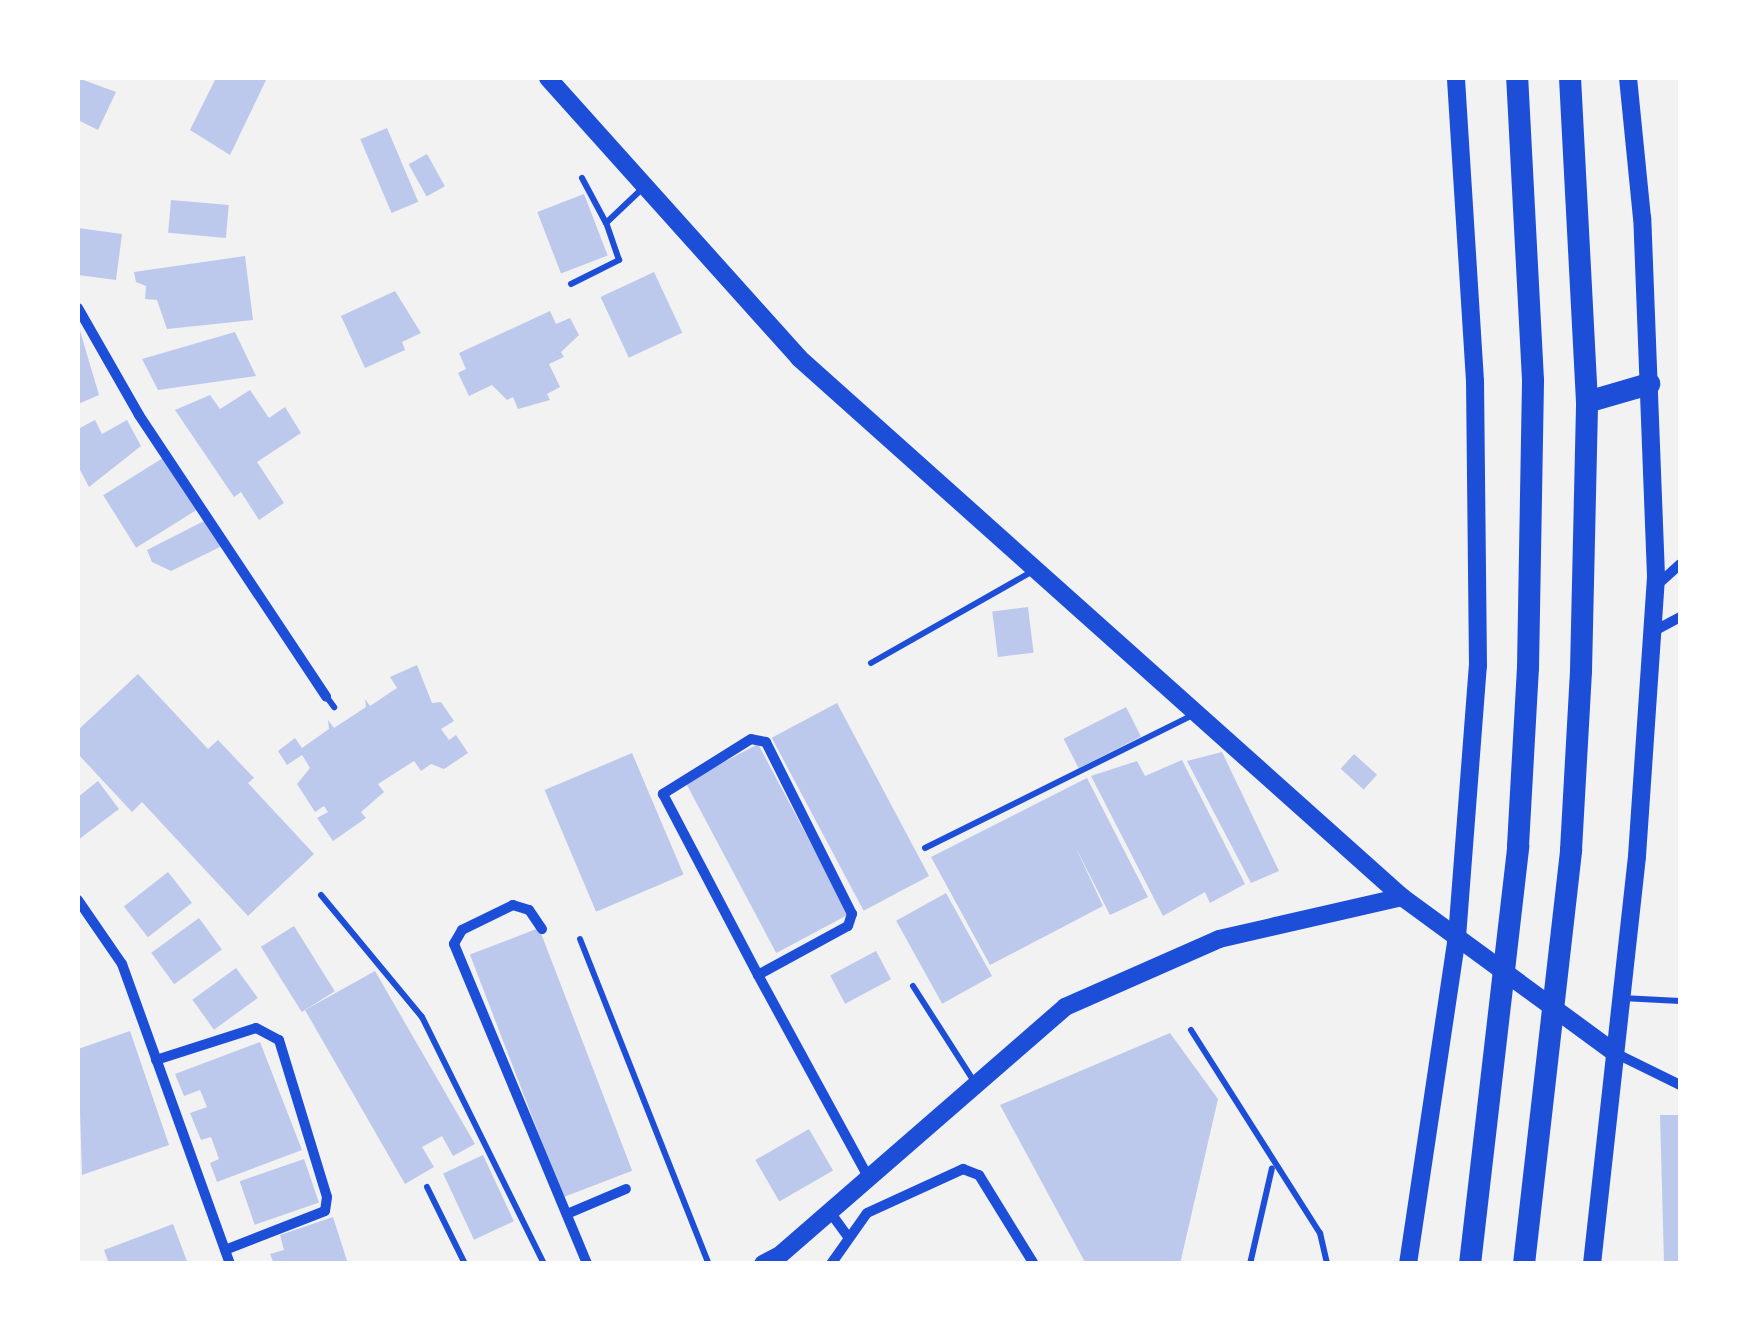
<!DOCTYPE html>
<html>
<head>
<meta charset="utf-8">
<style>
  body { margin:0 }
  #map { position:relative; width:1758px; height:1341px; overflow:hidden; background:#f2f2f2; font-family:"Roboto Serif",serif }
  div>[style] { position:absolute }
  .building>* { inset:0; background:#bdc9ec; transform-origin:0 0 }
  .service>* { height:6px; margin:-3px; padding:0 3px; transform-origin:3px; border-radius:3px; background:#1d4ed8 }
  .minor>* { height:10px; margin:-5px; padding:0 5px; transform-origin:5px; border-radius:5px; background:#1d4ed8 }
  .tertiary>* { height:18px; margin:-9px; padding:0 9px; transform-origin:9px; border-radius:9px; background:#1d4ed8 }
  .trunk>* { height:22px; margin:-11px; padding:0 11px; transform-origin:11px; border-radius:11px; background:#1d4ed8 }
  span { translate:-50% -50%; white-space:nowrap; text-align:center; line-height:1.15; -webkit-text-stroke:8px #fff; paint-order:stroke }
  .frame { position:absolute; inset:0; border:80px solid #fff; pointer-events:none }
</style>
</head>
<body>
<div id="map">
  <div class="building">
    <div style="clip-path:polygon(78px 78px,116px 92px,98px 130px,78px 120px)"></div>
    <div style="clip-path:polygon(216px 78px,267px 78px,230px 155px,190px 130px)"></div>
    <div style="left:387px;top:128px;width:80px;height:29px;rotate:67deg"></div>
    <div style="left:427px;top:154px;width:37px;height:21px;rotate:61deg"></div>
    <div style="left:584px;top:194px;width:66px;height:50px;rotate:69deg"></div>
    <div style="left:171px;top:200px;width:58px;height:33px;rotate:5deg"></div>
    <div style="clip-path:polygon(78px 228px,122px 234px,116px 280px,78px 275px)"></div>
    <div style="clip-path:polygon(245px 256px,253px 320px,167px 329px,157px 300px,145px 299px,146px 286px,136px 282px,134px 272px)"></div>
    <div style="left:654px;top:272px;width:67px;height:59px;rotate:65deg"></div>
    <div style="clip-path:polygon(395px 291px,421px 333px,402px 342px,405px 350px,365px 368px,341px 316px)"></div>
    <div style="clip-path:polygon(550px 311px,556px 324px,570px 318px,579px 335px,561px 352px,564px 357px,549px 364px,560px 387px,547px 394px,550px 400px,518px 409px,513px 397px,507px 400px,492px 385px,469px 396px,458px 373px,466px 369px,459px 353px)"></div>
    <div style="clip-path:polygon(78px 324px,99px 395px,78px 404px)"></div>
    <div style="clip-path:polygon(235px 332px,256px 376px,158px 390px,142px 359px)"></div>
    <div style="clip-path:polygon(250px 390px,269px 418px,285px 407px,301px 433px,257px 462px,284px 503px,259px 520px,241px 492px,234px 497px,175px 410px,210px 395px,220px 409px)"></div>
    <div style="clip-path:polygon(95px 420px,102px 434px,127px 420px,141px 446px,89px 487px,78px 466px,78px 429px)"></div>
    <div style="left:166px;top:456px;width:62px;height:74px;rotate:58deg"></div>
    <div style="clip-path:polygon(208px 519px,222px 546px,171px 571px,152px 562px,147px 550px)"></div>
    <div style="left:1028px;top:607px;width:46px;height:36px;rotate:83deg"></div>
    <div style="clip-path:polygon(417px 665px,432px 703px,441px 702px,454px 721px,441px 729px,449px 740px,456px 735px,468px 753px,444px 769px,431px 764px,421px 771px,414px 761px,378px 784px,384px 792px,361px 812px,366px 818px,333px 841px,317px 818px,328px 812px,324px 806px,315px 812px,297px 784px,310px 768px,302px 755px,287px 765px,278px 751px,295px 738px,302px 748px,329px 729px,328px 720px,334px 728px,366px 707px,365px 699px,370px 706px,397px 688px,390px 677px)"></div>
    <div style="clip-path:polygon(138px 674px,208px 749px,218px 740px,254px 778px,248px 783px,314px 854px,248px 916px,142px 802px,132px 812px,78px 754px,78px 730px)"></div>
    <div style="left:837px;top:703px;width:196px;height:74px;rotate:62deg"></div>
    <div style="left:1126px;top:707px;width:33px;height:70px;rotate:63deg"></div>
    <div style="left:758px;top:744px;width:193px;height:82px;rotate:62deg"></div>
    <div style="clip-path:polygon(1222px 752px,1279px 871px,1251px 883px,1187px 761px)"></div>
    <div style="left:632px;top:753px;width:132px;height:95px;rotate:67deg"></div>
    <div style="left:1354px;top:754px;width:31px;height:20px;rotate:42deg"></div>
    <div style="clip-path:polygon(1182px 760px,1245px 884px,1210px 903px,1205px 892px,1163px 916px,1091px 776px,1137px 761px,1145px 776px)"></div>
    <div style="clip-path:polygon(1087px 778px,1148px 897px,1110px 915px,1075px 846px,1103px 906px,990px 965px,931px 857px)"></div>
    <div style="clip-path:polygon(98px 781px,119px 809px,78px 840px,78px 797px)"></div>
    <div style="left:168px;top:872px;width:39px;height:56px;rotate:52deg"></div>
    <div style="left:946px;top:893px;width:95px;height:57px;rotate:61deg"></div>
    <div style="left:199px;top:918px;width:39px;height:59px;rotate:54deg"></div>
    <div style="left:294px;top:926px;width:77px;height:39px;rotate:58deg"></div>
    <div style="left:539px;top:928px;width:260px;height:74px;rotate:69deg"></div>
    <div style="left:876px;top:951px;width:32px;height:52px;rotate:62deg"></div>
    <div style="left:236px;top:968px;width:37px;height:54px;rotate:54deg"></div>
    <div style="clip-path:polygon(375px 971px,475px 1144px,453px 1156px,442px 1136px,422px 1147px,434px 1167px,405px 1184px,305px 1010px)"></div>
    <div style="clip-path:polygon(130px 1031px,169px 1145px,82px 1175px,78px 1049px)"></div>
    <div style="clip-path:polygon(1170px 1033px,1218px 1099px,1180px 1264px,1086px 1264px,1000px 1105px)"></div>
    <div style="clip-path:polygon(260px 1042px,302px 1150px,217px 1182px,210px 1163px,219px 1159px,211px 1137px,201px 1140px,190px 1113px,207px 1107px,200px 1090px,184px 1096px,175px 1074px)"></div>
    <div style="clip-path:polygon(1660px 1115px,1680px 1115px,1680px 1262px,1664px 1262px)"></div>
    <div style="left:809px;top:1129px;width:48px;height:62px;rotate:60deg"></div>
    <div style="left:483px;top:1155px;width:73px;height:44px;rotate:65deg"></div>
    <div style="left:304px;top:1159px;width:46px;height:68px;rotate:71deg"></div>
    <div style="clip-path:polygon(333px 1217px,348px 1264px,274px 1264px,270px 1254px,284px 1250px,280px 1235px)"></div>
    <div style="clip-path:polygon(173px 1224px,188px 1264px,109px 1264px,104px 1250px)"></div>
  </div>
  <div class="service">
    <div style="left:582px;top:178px;width:51px;rotate:61.9deg"></div>
    <div style="left:571px;top:284px;width:54px;rotate:-26.6deg"></div>
    <div style="left:619px;top:260px;width:39px;rotate:-109deg"></div>
    <div style="left:606px;top:223px;width:52px;rotate:-43.5deg"></div>
    <div style="left:871px;top:663px;width:189px;rotate:-29.6deg"></div>
    <div style="left:326px;top:696px;width:14px;rotate:54deg"></div>
    <div style="left:925px;top:848px;width:301px;rotate:-26.4deg"></div>
    <div style="left:321px;top:895px;width:158px;rotate:50.4deg"></div>
    <div style="left:422px;top:1017px;width:275px;rotate:63.7deg"></div>
    <div style="left:580px;top:939px;width:350px;rotate:68.4deg"></div>
    <div style="left:913px;top:986px;width:115px;rotate:57.4deg"></div>
    <div style="left:1622px;top:998px;width:58px;rotate:3deg"></div>
    <div style="left:1191px;top:1030px;width:241px;rotate:57.6deg"></div>
    <div style="left:1320px;top:1233px;width:32px;rotate:77deg"></div>
    <div style="left:427px;top:1187px;width:86px;rotate:63.7deg"></div>
    <div style="left:1250px;top:1264px;width:98px;rotate:-77.1deg"></div>
  </div>
  <div class="minor">
    <div style="left:78px;top:308px;width:123px;rotate:60.3deg"></div>
    <div style="left:139px;top:415px;width:338px;rotate:56.4deg"></div>
    <div style="left:1657px;top:585px;width:31px;rotate:-42deg"></div>
    <div style="left:1654px;top:631px;width:30px;rotate:-28deg"></div>
    <div style="left:78px;top:900px;width:78px;rotate:55.5deg"></div>
    <div style="left:122px;top:964px;width:319px;rotate:70.2deg"></div>
    <div style="left:542px;top:929px;width:23px;rotate:-124deg"></div>
    <div style="left:529px;top:910px;width:17px;rotate:-163deg"></div>
    <div style="left:513px;top:905px;width:57px;rotate:153.9deg"></div>
    <div style="left:462px;top:930px;width:16px;rotate:120deg"></div>
    <div style="left:454px;top:944px;width:347px;rotate:67.4deg"></div>
    <div style="left:758px;top:975px;width:102px;rotate:-28.6deg"></div>
    <div style="left:848px;top:926px;width:13px;rotate:-72deg"></div>
    <div style="left:852px;top:914px;width:192px;rotate:-116.6deg"></div>
    <div style="left:766px;top:742px;width:15px;rotate:-169deg"></div>
    <div style="left:751px;top:739px;width:104px;rotate:148deg"></div>
    <div style="left:663px;top:794px;width:204px;rotate:62.3deg"></div>
    <div style="left:758px;top:975px;width:232px;rotate:61.4deg"></div>
    <div style="left:1615px;top:1053px;width:72px;rotate:26.2deg"></div>
    <div style="left:156px;top:1060px;width:105px;rotate:-17.7deg"></div>
    <div style="left:256px;top:1028px;width:26px;rotate:28deg"></div>
    <div style="left:279px;top:1040px;width:164px;rotate:73deg"></div>
    <div style="left:327px;top:1197px;width:14px;rotate:98deg"></div>
    <div style="left:325px;top:1211px;width:107px;rotate:158.7deg"></div>
    <div style="left:830px;top:1212px;width:32px;rotate:54deg"></div>
    <div style="left:567px;top:1214px;width:64px;rotate:-23deg"></div>
    <div style="left:831px;top:1264px;width:62px;rotate:-54.8deg"></div>
    <div style="left:867px;top:1213px;width:106px;rotate:-24.6deg"></div>
    <div style="left:963px;top:1169px;width:17px;rotate:21deg"></div>
    <div style="left:979px;top:1175px;width:105px;rotate:58.3deg"></div>
  </div>
  <div class="tertiary">
    <div style="left:548px;top:78px;width:376px;rotate:48.1deg"></div>
    <div style="left:799px;top:358px;width:809px;rotate:41.79deg"></div>
    <div style="left:763px;top:1264px;width:19px;rotate:-28deg"></div>
    <div style="left:780px;top:1255px;width:378px;rotate:-41deg"></div>
    <div style="left:1065px;top:1007px;width:168px;rotate:-23.8deg"></div>
    <div style="left:1219px;top:939px;width:188px;rotate:-12.9deg"></div>
    <div style="left:1402px;top:897px;width:264px;rotate:36.2deg"></div>
    <div style="left:1408px;top:1264px;width:331px;rotate:-81.5deg"></div>
    <div style="left:1457px;top:937px;width:272px;rotate:-85.6deg"></div>
    <div style="left:1478px;top:666px;width:285px;rotate:-90.6deg"></div>
    <div style="left:1475px;top:381px;width:304px;rotate:-93.6deg"></div>
    <div style="left:1592px;top:1264px;width:410px;rotate:-83.7deg"></div>
    <div style="left:1637px;top:856px;width:281px;rotate:-86.1deg"></div>
    <div style="left:1656px;top:576px;width:358px;rotate:-92.2deg"></div>
    <div style="left:1642px;top:218px;width:141px;rotate:-95.7deg"></div>
  </div>
  <div class="trunk">
    <div style="left:1587px;top:402px;width:65px;rotate:-16.2deg"></div>
    <div style="left:1470px;top:1264px;width:421px;rotate:-83.4deg"></div>
    <div style="left:1518px;top:846px;width:178px;rotate:-86.8deg"></div>
    <div style="left:1528px;top:668px;width:288px;rotate:-89deg"></div>
    <div style="left:1533px;top:380px;width:302px;rotate:-93deg"></div>
    <div style="left:1524px;top:1264px;width:417px;rotate:-83.5deg"></div>
    <div style="left:1571px;top:850px;width:179px;rotate:-86.8deg"></div>
    <div style="left:1581px;top:671px;width:269px;rotate:-88.7deg"></div>
    <div style="left:1587px;top:402px;width:324px;rotate:-93deg"></div>
  </div>
  <div class="frame"></div>
</div>
</body>
</html>
